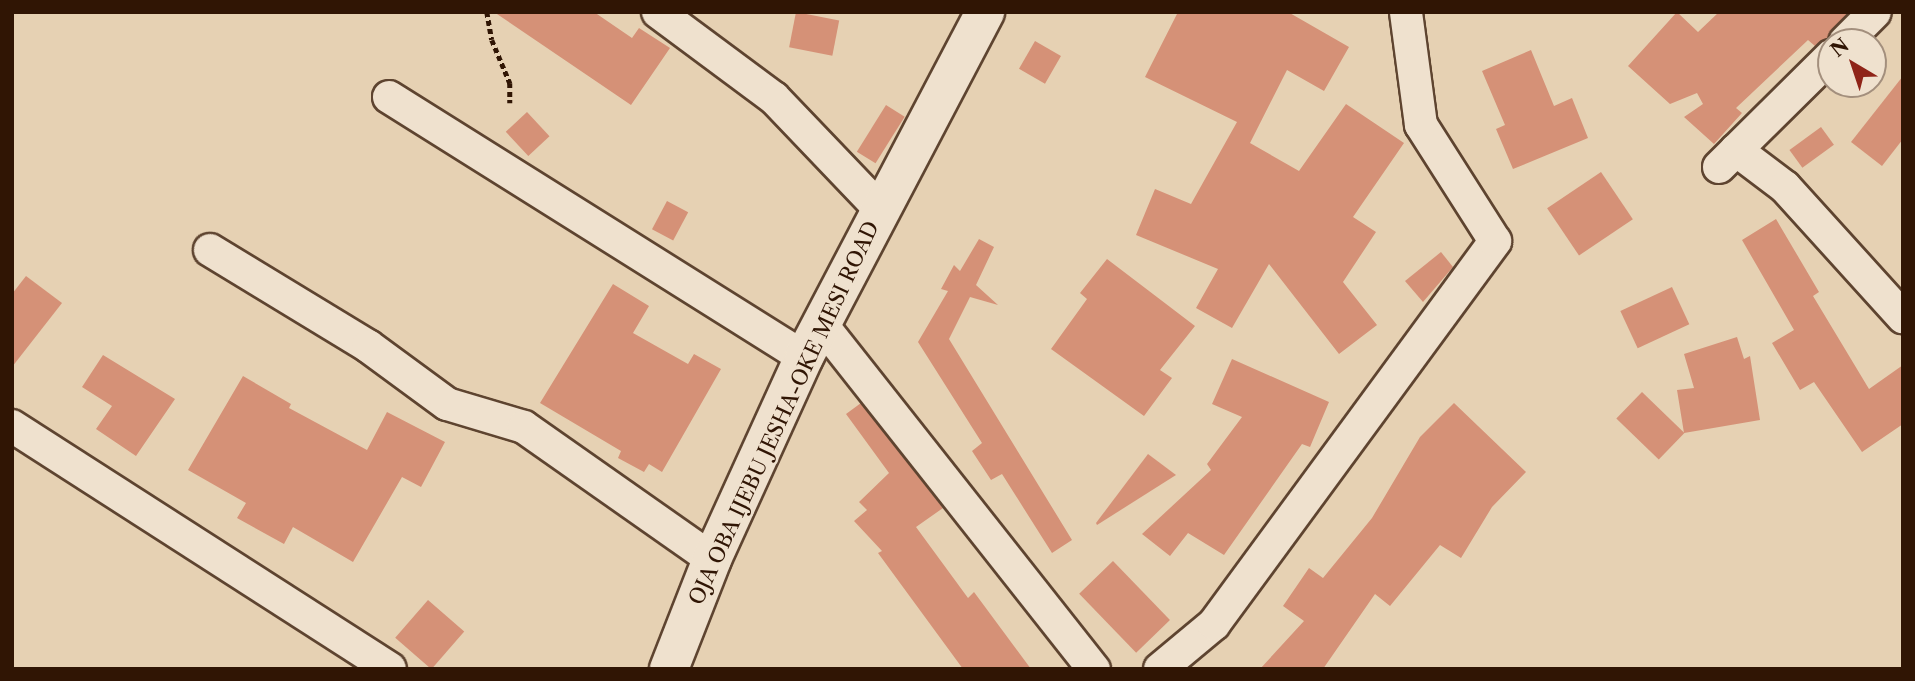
<!DOCTYPE html>
<html>
<head>
<meta charset="utf-8">
<style>
  body { margin:0 }
  #map { position:relative; width:1915px; height:681px; overflow:hidden; background:#e6d1b3; font-family:"Libre Caslon Text",serif }
  div>[style] { position:absolute }
  .building>* { inset:0; background:#d59177; transform-origin:0 0 }
  .path>* { height:4.5px; margin-top:-2.25px; transform-origin:0; background:repeating-linear-gradient(90deg,#301504 0 5px,transparent 0 8.5px) }
  .roads { filter:drop-shadow(2px 0 #5e4430) drop-shadow(-2px 0 #5e4430) drop-shadow(0 2px #5e4430) drop-shadow(0 -2px #5e4430) }
  .minor>* { height:32px; margin:-16px; padding:0 16px; transform-origin:16px; border-radius:16px; background:#efe1ce }
  .secondary>* { height:38px; margin:-19px; padding:0 19px; transform-origin:19px; border-radius:19px; background:#efe1ce }
  span { translate:-50% -50%; white-space:nowrap; text-align:center; line-height:1.15; -webkit-text-stroke:5px #efe1ce; paint-order:stroke }
  .street-label { font-size:21px; color:#301504 }
  .frame { position:absolute; inset:0; border:14px solid #301504; pointer-events:none }
  .north { position:absolute; left:1817px; top:28px; width:70px; height:70px; box-sizing:border-box; background:#efe1ce; border:2px solid #a38f7d; border-radius:50%; rotate:321deg; font-size:19px; font-weight:700; line-height:28px; text-align:center; color:#301504 }
  .north::after { content:''; display:block; margin:auto; width:24px; height:32px; background:#8f2418; clip-path:polygon(50% 0,100% 100%,50% 72%,0 100%) }
</style>
</head>
<body>
<div id="map">
  <div class="building">
    <div style="clip-path:polygon(494px 12px,594px 12px,632px 38px,639px 28px,670px 48px,631px 105px)"></div>
    <div style="left:796px;top:12px;width:44px;height:36px;rotate:11deg"></div>
    <div style="clip-path:polygon(1178px 12px,1288px 12px,1349px 47px,1324px 91px,1287px 70px,1250px 143px,1299px 171px,1346px 104px,1404px 143px,1353px 217px,1376px 232px,1343px 282px,1377px 325px,1339px 354px,1269px 264px,1232px 328px,1196px 308px,1218px 269px,1136px 235px,1155px 189px,1191px 204px,1237px 122px,1145px 77px)"></div>
    <div style="clip-path:polygon(1677px 12px,1698px 32px,1719px 12px,1849px 12px,1827px 38px,1815px 46px,1808px 40px,1736px 108px,1742px 113px,1714px 144px,1684px 117px,1703px 104px,1697px 93px,1670px 104px,1628px 66px)"></div>
    <div style="left:1035px;top:41px;width:30px;height:32px;rotate:30deg"></div>
    <div style="clip-path:polygon(1531px 50px,1554px 106px,1572px 98px,1588px 138px,1513px 169px,1496px 129px,1505px 125px,1482px 71px)"></div>
    <div style="clip-path:polygon(1903px 76px,1903px 139px,1882px 166px,1851px 142px)"></div>
    <div style="left:886px;top:105px;width:22px;height:55px;rotate:32deg"></div>
    <div style="left:527px;top:112px;width:33px;height:29px;rotate:47deg"></div>
    <div style="left:1821px;top:127px;width:22px;height:39px;rotate:54deg"></div>
    <div style="left:1601px;top:172px;width:57px;height:65px;rotate:56deg"></div>
    <div style="left:667px;top:201px;width:24px;height:32px;rotate:28deg"></div>
    <div style="clip-path:polygon(1776px 219px,1819px 292px,1813px 296px,1869px 389px,1903px 365px,1903px 424px,1862px 452px,1814px 382px,1800px 390px,1772px 343px,1794px 330px,1742px 240px)"></div>
    <div style="clip-path:polygon(979px 239px,994px 247px,976px 285px,998px 305px,970px 297px,949px 339px,1072px 540px,1052px 553px,1002px 474px,991px 480px,972px 451px,982px 443px,918px 342px,948px 291px,941px 289px,954px 265px,960px 271px)"></div>
    <div style="clip-path:polygon(1441px 252px,1453px 267px,1423px 302px,1405px 281px)"></div>
    <div style="clip-path:polygon(1107px 259px,1195px 326px,1160px 370px,1172px 378px,1144px 416px,1051px 349px,1087px 299px,1080px 293px)"></div>
    <div style="clip-path:polygon(26px 276px,62px 303px,12px 367px,12px 294px)"></div>
    <div style="clip-path:polygon(613px 284px,649px 306px,633px 333px,688px 364px,694px 354px,721px 369px,662px 472px,649px 464px,644px 472px,618px 458px,621px 451px,540px 403px)"></div>
    <div style="left:1672px;top:287px;width:41px;height:57px;rotate:65deg"></div>
    <div style="clip-path:polygon(1737px 337px,1744px 359px,1750px 356px,1760px 420px,1684px 433px,1677px 390px,1694px 388px,1684px 354px)"></div>
    <div style="clip-path:polygon(103px 355px,175px 399px,136px 456px,96px 429px,112px 406px,82px 387px)"></div>
    <div style="clip-path:polygon(1232px 359px,1329px 402px,1310px 447px,1302px 444px,1224px 555px,1188px 533px,1170px 556px,1142px 534px,1211px 470px,1207px 464px,1242px 417px,1212px 404px)"></div>
    <div style="clip-path:polygon(243px 376px,291px 404px,289px 408px,367px 450px,387px 412px,445px 442px,421px 487px,402px 477px,353px 562px,293px 527px,284px 544px,237px 518px,246px 503px,188px 470px)"></div>
    <div style="left:1642px;top:392px;width:59px;height:37px;rotate:44deg"></div>
    <div style="clip-path:polygon(861px 403px,943px 508px,916px 527px,968px 598px,974px 592px,1031px 669px,963px 669px,878px 553px,882px 551px,854px 521px,867px 510px,859px 502px,889px 473px,846px 414px)"></div>
    <div style="clip-path:polygon(1454px 403px,1526px 472px,1492px 507px,1461px 558px,1440px 545px,1390px 606px,1375px 594px,1323px 669px,1260px 669px,1304px 621px,1283px 606px,1309px 568px,1323px 578px,1372px 518px,1420px 437px)"></div>
    <div style="clip-path:polygon(1148px 454px,1176px 475px,1097px 525px,1096px 523px)"></div>
    <div style="left:1113px;top:561px;width:82px;height:47px;rotate:46deg"></div>
    <div style="left:428px;top:600px;width:48px;height:50px;rotate:41deg"></div>
  </div>
  <div class="path">
    <div style="left:487px;top:12px;width:28px;rotate:80deg"></div>
    <div style="left:492px;top:40px;width:47px;rotate:67.3deg"></div>
    <div style="left:510px;top:83px;width:20px;rotate:90deg"></div>
  </div>
  <div class="roads">
    <div class="minor">
      <div style="left:658px;top:12px;width:144px;rotate:36.6deg"></div>
      <div style="left:774px;top:98px;width:152px;rotate:46.3deg"></div>
      <div style="left:1845px;top:42px;width:42px;rotate:-45deg"></div>
      <div style="left:389px;top:97px;width:490px;rotate:32.1deg"></div>
      <div style="left:1736px;top:150px;width:61px;rotate:37.1deg"></div>
      <div style="left:1785px;top:187px;width:176px;rotate:47.8deg"></div>
      <div style="left:1719px;top:167px;width:158px;rotate:-44.7deg"></div>
      <div style="left:210px;top:250px;width:185px;rotate:31.3deg"></div>
      <div style="left:368px;top:346px;width:98px;rotate:36.3deg"></div>
      <div style="left:447px;top:404px;width:80px;rotate:16.6deg"></div>
      <div style="left:524px;top:427px;width:230px;rotate:35.1deg"></div>
      <div style="left:822px;top:325px;width:439px;rotate:51.7deg"></div>
      <div style="left:12px;top:426px;width:449px;rotate:32.7deg"></div>
      <div style="left:1160px;top:669px;width:70px;rotate:-39.8deg"></div>
      <div style="left:1214px;top:624px;width:475px;rotate:-53.7deg"></div>
      <div style="left:1495px;top:241px;width:138px;rotate:-122.5deg"></div>
      <div style="left:1421px;top:125px;width:114px;rotate:-97.6deg"></div>
    </div>
    <div class="secondary">
      <div style="left:669px;top:669px;width:118px;rotate:-68.6deg"></div>
      <div style="left:712px;top:559px;width:222px;rotate:-65.5deg"></div>
      <div style="left:804px;top:357px;width:390px;rotate:-62.3deg"></div>
    </div>
  </div>
  <div class="street-label">
    <span style="left:784px;top:413px;rotate:-65deg">OJA OBA IJEBU JESHA-OKE MESI ROAD</span>
  </div>
  <div class="frame"></div>
  <div class="north">N</div>
</div>
</body>
</html>
